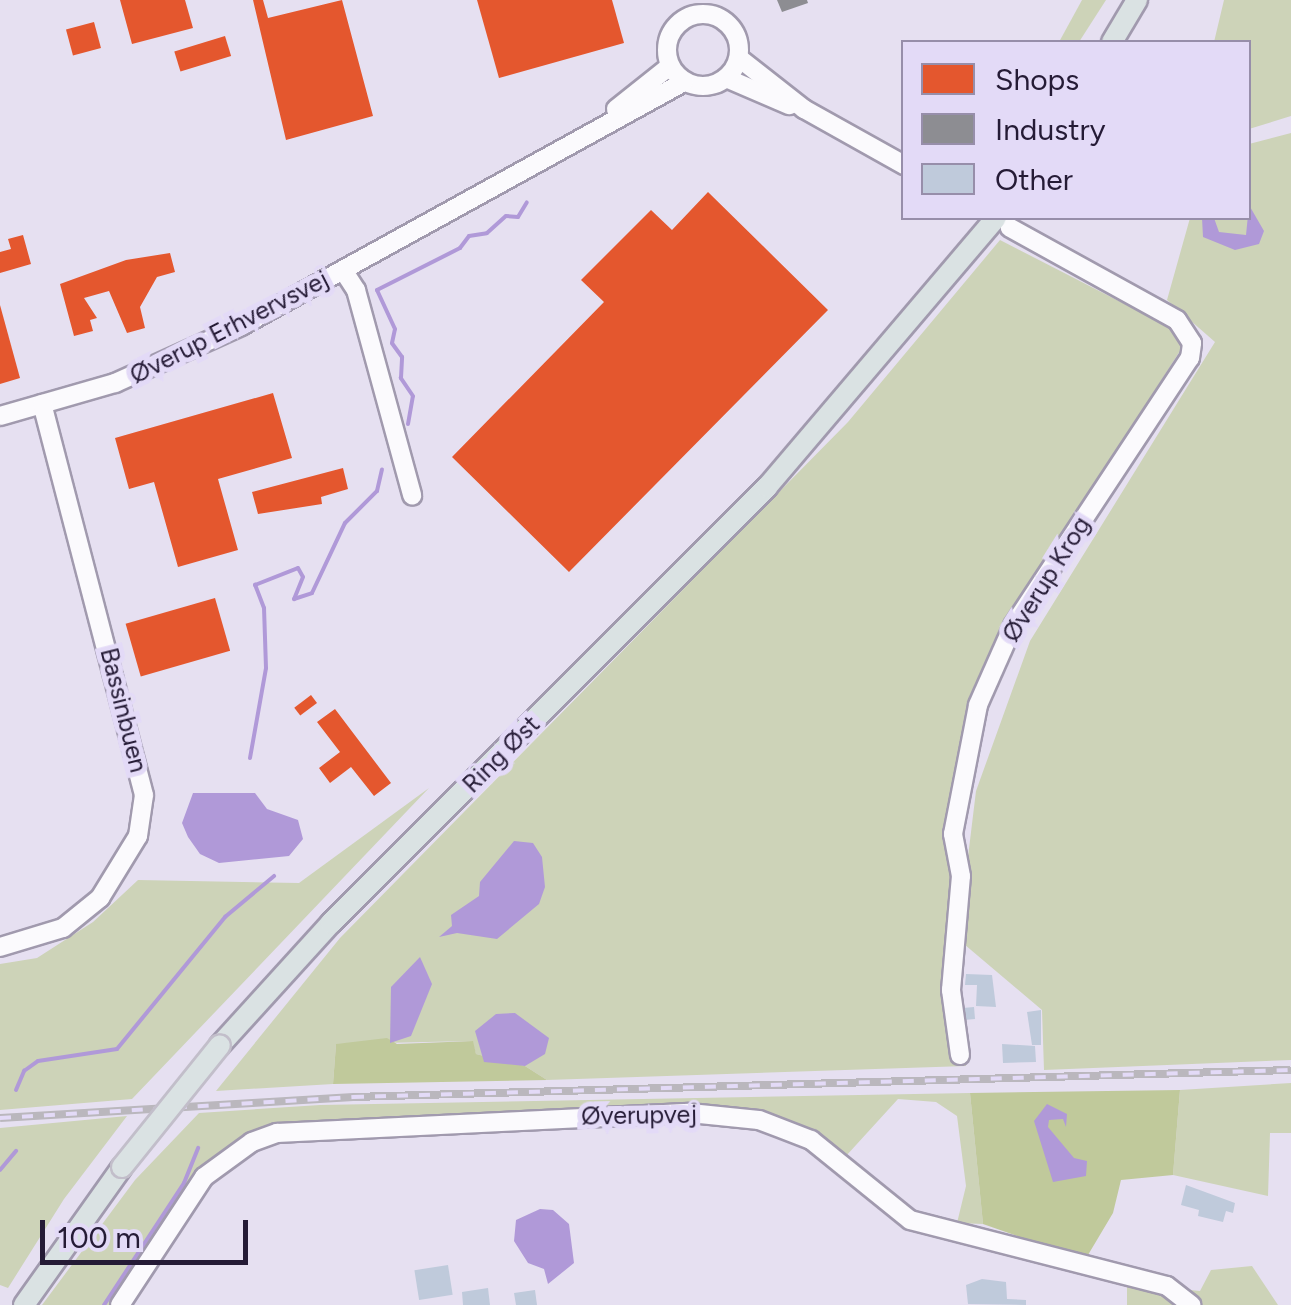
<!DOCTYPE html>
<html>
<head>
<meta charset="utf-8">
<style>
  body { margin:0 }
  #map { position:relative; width:1291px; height:1305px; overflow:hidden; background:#e6e0f1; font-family:Figtree,sans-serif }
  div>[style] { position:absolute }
  .green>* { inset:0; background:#cdd3b8 }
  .forest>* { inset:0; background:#c0c99b }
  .water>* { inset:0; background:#b099d8 }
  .shops>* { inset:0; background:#e4572e; transform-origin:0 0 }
  .industry>* { inset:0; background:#8d8d92 }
  .stream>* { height:4px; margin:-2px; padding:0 2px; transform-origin:2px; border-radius:2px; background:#b099d8 }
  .building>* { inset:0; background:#bfcadb; transform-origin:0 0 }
  .roads { filter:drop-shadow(2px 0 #a19aae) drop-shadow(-2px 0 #a19aae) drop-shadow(0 2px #a19aae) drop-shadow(0 -2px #a19aae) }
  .minor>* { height:18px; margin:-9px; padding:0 9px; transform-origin:9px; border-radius:9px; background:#fbfafd }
  .minor>.ring { margin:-9px; padding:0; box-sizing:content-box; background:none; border:18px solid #fbfafd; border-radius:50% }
  .major>* { height:20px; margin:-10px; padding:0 10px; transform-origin:10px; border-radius:10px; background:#dae2e3 }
  .rail>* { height:8px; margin-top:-4px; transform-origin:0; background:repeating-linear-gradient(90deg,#e3daf7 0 11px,#bab7bd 0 22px); box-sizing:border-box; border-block:2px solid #bab7bd }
  .bridges { filter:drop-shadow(2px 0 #c2beca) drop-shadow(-2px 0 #c2beca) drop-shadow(0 2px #c2beca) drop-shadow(0 -2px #c2beca) }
  .major-bridge>* { height:20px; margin:-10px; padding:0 10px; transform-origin:10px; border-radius:10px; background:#dae2e3 }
  span { translate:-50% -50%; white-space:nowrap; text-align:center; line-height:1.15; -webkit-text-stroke:10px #e3daf7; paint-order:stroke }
  .street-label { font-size:25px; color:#251b36 }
  .legend { position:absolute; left:901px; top:40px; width:350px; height:180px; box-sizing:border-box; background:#e3daf7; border:2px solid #978eaa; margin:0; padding:12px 18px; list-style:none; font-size:30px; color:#251b36 }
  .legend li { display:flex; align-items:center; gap:20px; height:50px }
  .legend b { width:50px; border:2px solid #978eaa }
  .scale { position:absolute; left:40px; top:1220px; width:208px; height:45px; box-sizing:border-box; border:5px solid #251b36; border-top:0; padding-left:12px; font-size:30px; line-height:35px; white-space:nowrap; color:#251b36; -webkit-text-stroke:8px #e3daf7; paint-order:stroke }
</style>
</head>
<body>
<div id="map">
  <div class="green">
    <div style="clip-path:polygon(1082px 0,1106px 0,1079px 42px,1059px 42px)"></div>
    <div style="clip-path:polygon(1224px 0,1291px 0,1291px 116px,1249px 129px,1248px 42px,1214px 42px)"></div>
    <div style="clip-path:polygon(1291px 133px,1291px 1060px,1044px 1070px,1042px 1010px,958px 939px,976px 791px,1030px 641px,1215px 342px,1167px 300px,1190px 218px,1248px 218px,1249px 144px)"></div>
    <div style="clip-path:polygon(1000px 240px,1181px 333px,1185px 343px,1021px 601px,972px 702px,948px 957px,966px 1066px,547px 1080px,525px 1066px,476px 1054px,472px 1041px,336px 1044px,333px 1084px,216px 1091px,340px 938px,848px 422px)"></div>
    <div style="clip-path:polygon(429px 788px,132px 1099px,0 1110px,0 964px,37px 958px,93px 922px,138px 880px,299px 883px)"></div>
    <div style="clip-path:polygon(1291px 1083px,1291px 1133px,1270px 1133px,1268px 1196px,1173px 1175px,1180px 1090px)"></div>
    <div style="clip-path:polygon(970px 1093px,983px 1224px,957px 1223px,966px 1186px,957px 1116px,936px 1102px,898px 1099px,846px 1156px,807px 1130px,734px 1109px,303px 1122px,243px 1138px,217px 1156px,194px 1179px,112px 1305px,42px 1305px,135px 1180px,199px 1113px,320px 1105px)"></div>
    <div style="clip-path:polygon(127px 1116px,64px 1199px,8px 1288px,0 1285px,0 1128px)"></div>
    <div style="clip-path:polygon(1252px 1266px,1278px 1305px,1199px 1305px,1190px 1290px,1200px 1291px,1211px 1270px)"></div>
    <div style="clip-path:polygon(1127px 1283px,1164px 1291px,1183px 1305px,1127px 1305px)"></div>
  </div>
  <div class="forest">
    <div style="clip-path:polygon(387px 1038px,397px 1044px,473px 1041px,476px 1054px,525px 1066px,547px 1080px,333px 1084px,336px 1044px)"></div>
    <div style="clip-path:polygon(1180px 1090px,1173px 1175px,1121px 1180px,1113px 1213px,1085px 1260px,983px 1224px,970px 1093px)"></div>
  </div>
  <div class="water">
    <div style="clip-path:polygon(1249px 205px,1264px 231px,1259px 244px,1235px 250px,1203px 237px,1202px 218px,1214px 218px,1219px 232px,1246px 235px)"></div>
    <div style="clip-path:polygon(193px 793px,255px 793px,267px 809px,298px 820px,303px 839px,289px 856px,219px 863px,200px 854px,188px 837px,182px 823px)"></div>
    <div style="clip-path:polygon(514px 841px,533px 843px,542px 857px,545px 887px,539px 904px,497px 939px,457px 933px,439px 937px,452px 926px,451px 915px,479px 896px,480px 882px)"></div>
    <div style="clip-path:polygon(420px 957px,432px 984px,411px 1036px,390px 1043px,391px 987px)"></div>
    <div style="clip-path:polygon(515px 1013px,549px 1038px,545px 1054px,525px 1066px,484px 1062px,475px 1031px,496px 1014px)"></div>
    <div style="clip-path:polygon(1047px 1104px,1067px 1114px,1066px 1127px,1063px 1119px,1049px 1120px,1048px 1127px,1074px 1158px,1087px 1161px,1086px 1176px,1053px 1182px,1034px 1121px)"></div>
    <div style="clip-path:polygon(540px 1209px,553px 1210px,569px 1224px,574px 1263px,548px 1284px,544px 1269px,528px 1263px,514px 1241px,516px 1220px)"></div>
  </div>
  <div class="shops">
    <div style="clip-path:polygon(120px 0,185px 0,193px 28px,132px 44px)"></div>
    <div style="clip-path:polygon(253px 0,263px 0,268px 18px,342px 0,373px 116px,286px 140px)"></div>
    <div style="clip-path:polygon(477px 0,612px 0,624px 43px,499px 78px)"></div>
    <div style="left:94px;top:22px;width:27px;height:29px;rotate:75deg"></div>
    <div style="left:225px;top:36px;width:21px;height:53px;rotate:73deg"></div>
    <div style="clip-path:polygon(708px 192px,828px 310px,569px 572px,452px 457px,604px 302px,581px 280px,651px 210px,672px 230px)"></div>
    <div style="clip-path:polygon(23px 235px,31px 264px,0 273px,0 252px,11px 249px,8px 239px)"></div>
    <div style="clip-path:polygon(170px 253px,175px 272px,157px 277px,140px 307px,145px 328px,127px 333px,109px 291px,84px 298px,97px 318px,90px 320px,93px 331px,74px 336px,60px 284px,126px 260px)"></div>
    <div style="clip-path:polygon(0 305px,20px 378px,0 384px)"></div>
    <div style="clip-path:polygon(273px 393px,292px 458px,218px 479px,238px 550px,178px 567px,154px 482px,129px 489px,115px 438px)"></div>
    <div style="clip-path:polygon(343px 468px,348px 489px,321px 497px,322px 504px,258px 514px,252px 492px)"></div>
    <div style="left:215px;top:598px;width:55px;height:93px;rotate:74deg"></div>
    <div style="left:311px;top:695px;width:10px;height:21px;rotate:53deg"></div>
    <div style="clip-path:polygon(335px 709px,391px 783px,374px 796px,351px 767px,330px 783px,319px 768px,340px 752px,317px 722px)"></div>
  </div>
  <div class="industry">
    <div style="clip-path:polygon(777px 0,807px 0,808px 3px,782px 12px)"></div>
  </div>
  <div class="stream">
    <div style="left:408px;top:424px;width:28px;rotate:-80deg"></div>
    <div style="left:413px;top:396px;width:22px;rotate:-124deg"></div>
    <div style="left:401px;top:378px;width:21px;rotate:-87deg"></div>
    <div style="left:402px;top:357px;width:17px;rotate:-126deg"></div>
    <div style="left:392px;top:343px;width:14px;rotate:-78deg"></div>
    <div style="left:395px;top:329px;width:43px;rotate:-114.8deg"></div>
    <div style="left:377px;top:290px;width:93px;rotate:-26.8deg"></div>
    <div style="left:460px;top:248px;width:15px;rotate:-53deg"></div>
    <div style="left:469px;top:236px;width:18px;rotate:-9deg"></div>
    <div style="left:487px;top:233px;width:25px;rotate:-42deg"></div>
    <div style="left:506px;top:216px;width:12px;rotate:5deg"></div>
    <div style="left:518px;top:217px;width:17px;rotate:-59deg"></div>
    <div style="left:250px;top:758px;width:91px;rotate:-79.9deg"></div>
    <div style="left:266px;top:668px;width:60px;rotate:-91.9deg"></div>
    <div style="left:264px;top:608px;width:25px;rotate:-111deg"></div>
    <div style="left:255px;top:585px;width:46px;rotate:-21.6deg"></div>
    <div style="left:298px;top:568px;width:10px;rotate:61deg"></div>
    <div style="left:303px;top:577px;width:24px;rotate:112deg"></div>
    <div style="left:294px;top:599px;width:19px;rotate:-18deg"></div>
    <div style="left:312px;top:593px;width:77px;rotate:-64.8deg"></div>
    <div style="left:345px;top:523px;width:45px;rotate:-45deg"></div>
    <div style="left:377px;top:491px;width:22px;rotate:-77deg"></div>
    <div style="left:16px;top:1090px;width:21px;rotate:-67deg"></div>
    <div style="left:24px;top:1071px;width:17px;rotate:-36deg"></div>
    <div style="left:38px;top:1061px;width:80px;rotate:-8.6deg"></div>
    <div style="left:117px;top:1049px;width:171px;rotate:-50.7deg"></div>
    <div style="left:225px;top:917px;width:64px;rotate:-39.9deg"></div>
    <div style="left:0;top:1170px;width:25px;rotate:-50deg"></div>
    <div style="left:104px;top:1305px;width:146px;rotate:-56.7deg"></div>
    <div style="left:184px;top:1183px;width:38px;rotate:-68deg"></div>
  </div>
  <div class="building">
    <div style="clip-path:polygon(966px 974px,992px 975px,996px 1007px,976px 1006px,977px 985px,965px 985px)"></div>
    <div style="left:974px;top:1007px;width:12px;height:14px;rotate:85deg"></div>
    <div style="clip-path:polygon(1041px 1010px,1041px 1045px,1032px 1045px,1027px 1012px)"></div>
    <div style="clip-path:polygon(1002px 1044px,1035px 1046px,1036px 1062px,1003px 1063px)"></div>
    <div style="clip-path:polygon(1186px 1185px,1235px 1203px,1233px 1213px,1226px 1211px,1223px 1222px,1198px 1216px,1199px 1210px,1181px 1205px)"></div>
    <div style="left:448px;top:1265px;width:30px;height:34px;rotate:81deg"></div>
    <div style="clip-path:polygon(982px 1279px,1006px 1282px,1007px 1299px,1026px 1300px,1026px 1305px,968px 1304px,966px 1285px)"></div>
    <div style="clip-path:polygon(488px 1288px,490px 1305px,463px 1305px,462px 1292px)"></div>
    <div style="clip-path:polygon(535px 1290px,537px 1305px,516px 1305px,514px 1293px)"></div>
  </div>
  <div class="roads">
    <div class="minor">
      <div class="ring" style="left:667px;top:14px;width:54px;height:54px"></div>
      <div style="left:739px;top:58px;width:83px;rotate:38.1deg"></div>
      <div style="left:804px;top:109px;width:115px;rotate:29.2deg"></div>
      <div style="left:726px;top:78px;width:69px;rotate:23.2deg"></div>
      <div style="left:616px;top:109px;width:69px;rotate:-38.5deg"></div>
      <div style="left:343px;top:270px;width:24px;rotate:57deg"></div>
      <div style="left:356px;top:290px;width:213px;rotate:74.7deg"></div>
      <div style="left:0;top:416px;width:120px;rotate:-16deg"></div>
      <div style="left:115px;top:383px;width:138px;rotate:-24.3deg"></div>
      <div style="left:241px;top:326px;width:506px;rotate:-28.85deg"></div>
      <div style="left:0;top:947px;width:66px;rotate:-16.8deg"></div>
      <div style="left:63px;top:928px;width:48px;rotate:-39deg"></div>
      <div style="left:100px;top:898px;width:73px;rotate:-58.5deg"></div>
      <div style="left:138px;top:836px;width:41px;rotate:-81.7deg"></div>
      <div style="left:144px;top:795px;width:404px;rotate:-104.6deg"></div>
      <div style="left:960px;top:1055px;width:66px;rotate:-97.9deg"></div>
      <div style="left:951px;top:990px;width:114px;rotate:-85deg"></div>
      <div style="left:961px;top:876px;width:43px;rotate:-100.8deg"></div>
      <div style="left:953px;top:834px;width:131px;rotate:-79deg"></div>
      <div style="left:978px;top:705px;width:86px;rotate:-66.1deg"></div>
      <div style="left:1013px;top:626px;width:321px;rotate:-56.6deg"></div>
      <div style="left:1190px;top:358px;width:15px;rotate:-82deg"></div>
      <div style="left:1192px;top:343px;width:27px;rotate:-123deg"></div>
      <div style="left:1177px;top:320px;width:191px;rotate:-151.1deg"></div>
      <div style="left:120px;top:1305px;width:153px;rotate:-56.7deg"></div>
      <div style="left:204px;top:1177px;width:59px;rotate:-36.1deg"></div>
      <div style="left:252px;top:1142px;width:27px;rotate:-20deg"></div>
      <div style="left:277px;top:1133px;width:413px;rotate:-2.8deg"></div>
      <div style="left:690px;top:1113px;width:69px;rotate:5.8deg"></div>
      <div style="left:759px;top:1120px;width:56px;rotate:21deg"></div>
      <div style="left:811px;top:1140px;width:127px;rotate:38.9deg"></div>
      <div style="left:910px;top:1220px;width:265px;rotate:14.4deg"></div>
      <div style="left:1167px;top:1286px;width:31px;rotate:38deg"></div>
    </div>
    <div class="major">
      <div style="left:1112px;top:42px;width:49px;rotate:-59.2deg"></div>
      <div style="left:220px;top:1045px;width:165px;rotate:-47.7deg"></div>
      <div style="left:331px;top:923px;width:617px;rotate:-45deg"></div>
      <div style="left:767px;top:487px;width:353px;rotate:-49.6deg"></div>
      <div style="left:24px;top:1305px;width:169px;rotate:-54.6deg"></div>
    </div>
  </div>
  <div class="rail">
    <div style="left:0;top:1118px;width:354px;rotate:-3.4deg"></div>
    <div style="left:353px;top:1097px;width:938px;rotate:-1.65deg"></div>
  </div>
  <div class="bridges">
    <div class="major-bridge">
      <div style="left:122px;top:1167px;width:156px;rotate:-51.2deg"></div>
    </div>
  </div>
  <div class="street-label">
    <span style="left:229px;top:327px;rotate:-27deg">Øverup Erhvervsvej</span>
    <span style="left:1046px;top:579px;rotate:-58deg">Øverup Krog</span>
    <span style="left:124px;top:710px;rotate:76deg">Bassinbuen</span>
    <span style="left:501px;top:754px;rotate:-45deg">Ring Øst</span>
    <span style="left:639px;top:1115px;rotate:-1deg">Øverupvej</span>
  </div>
  <ul class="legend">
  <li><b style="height:28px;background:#e4572e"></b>Shops</li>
  <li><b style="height:28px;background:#8d8d92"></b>Industry</li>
  <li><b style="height:28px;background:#bfcadb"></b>Other</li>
  </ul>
  <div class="scale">100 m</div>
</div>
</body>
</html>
